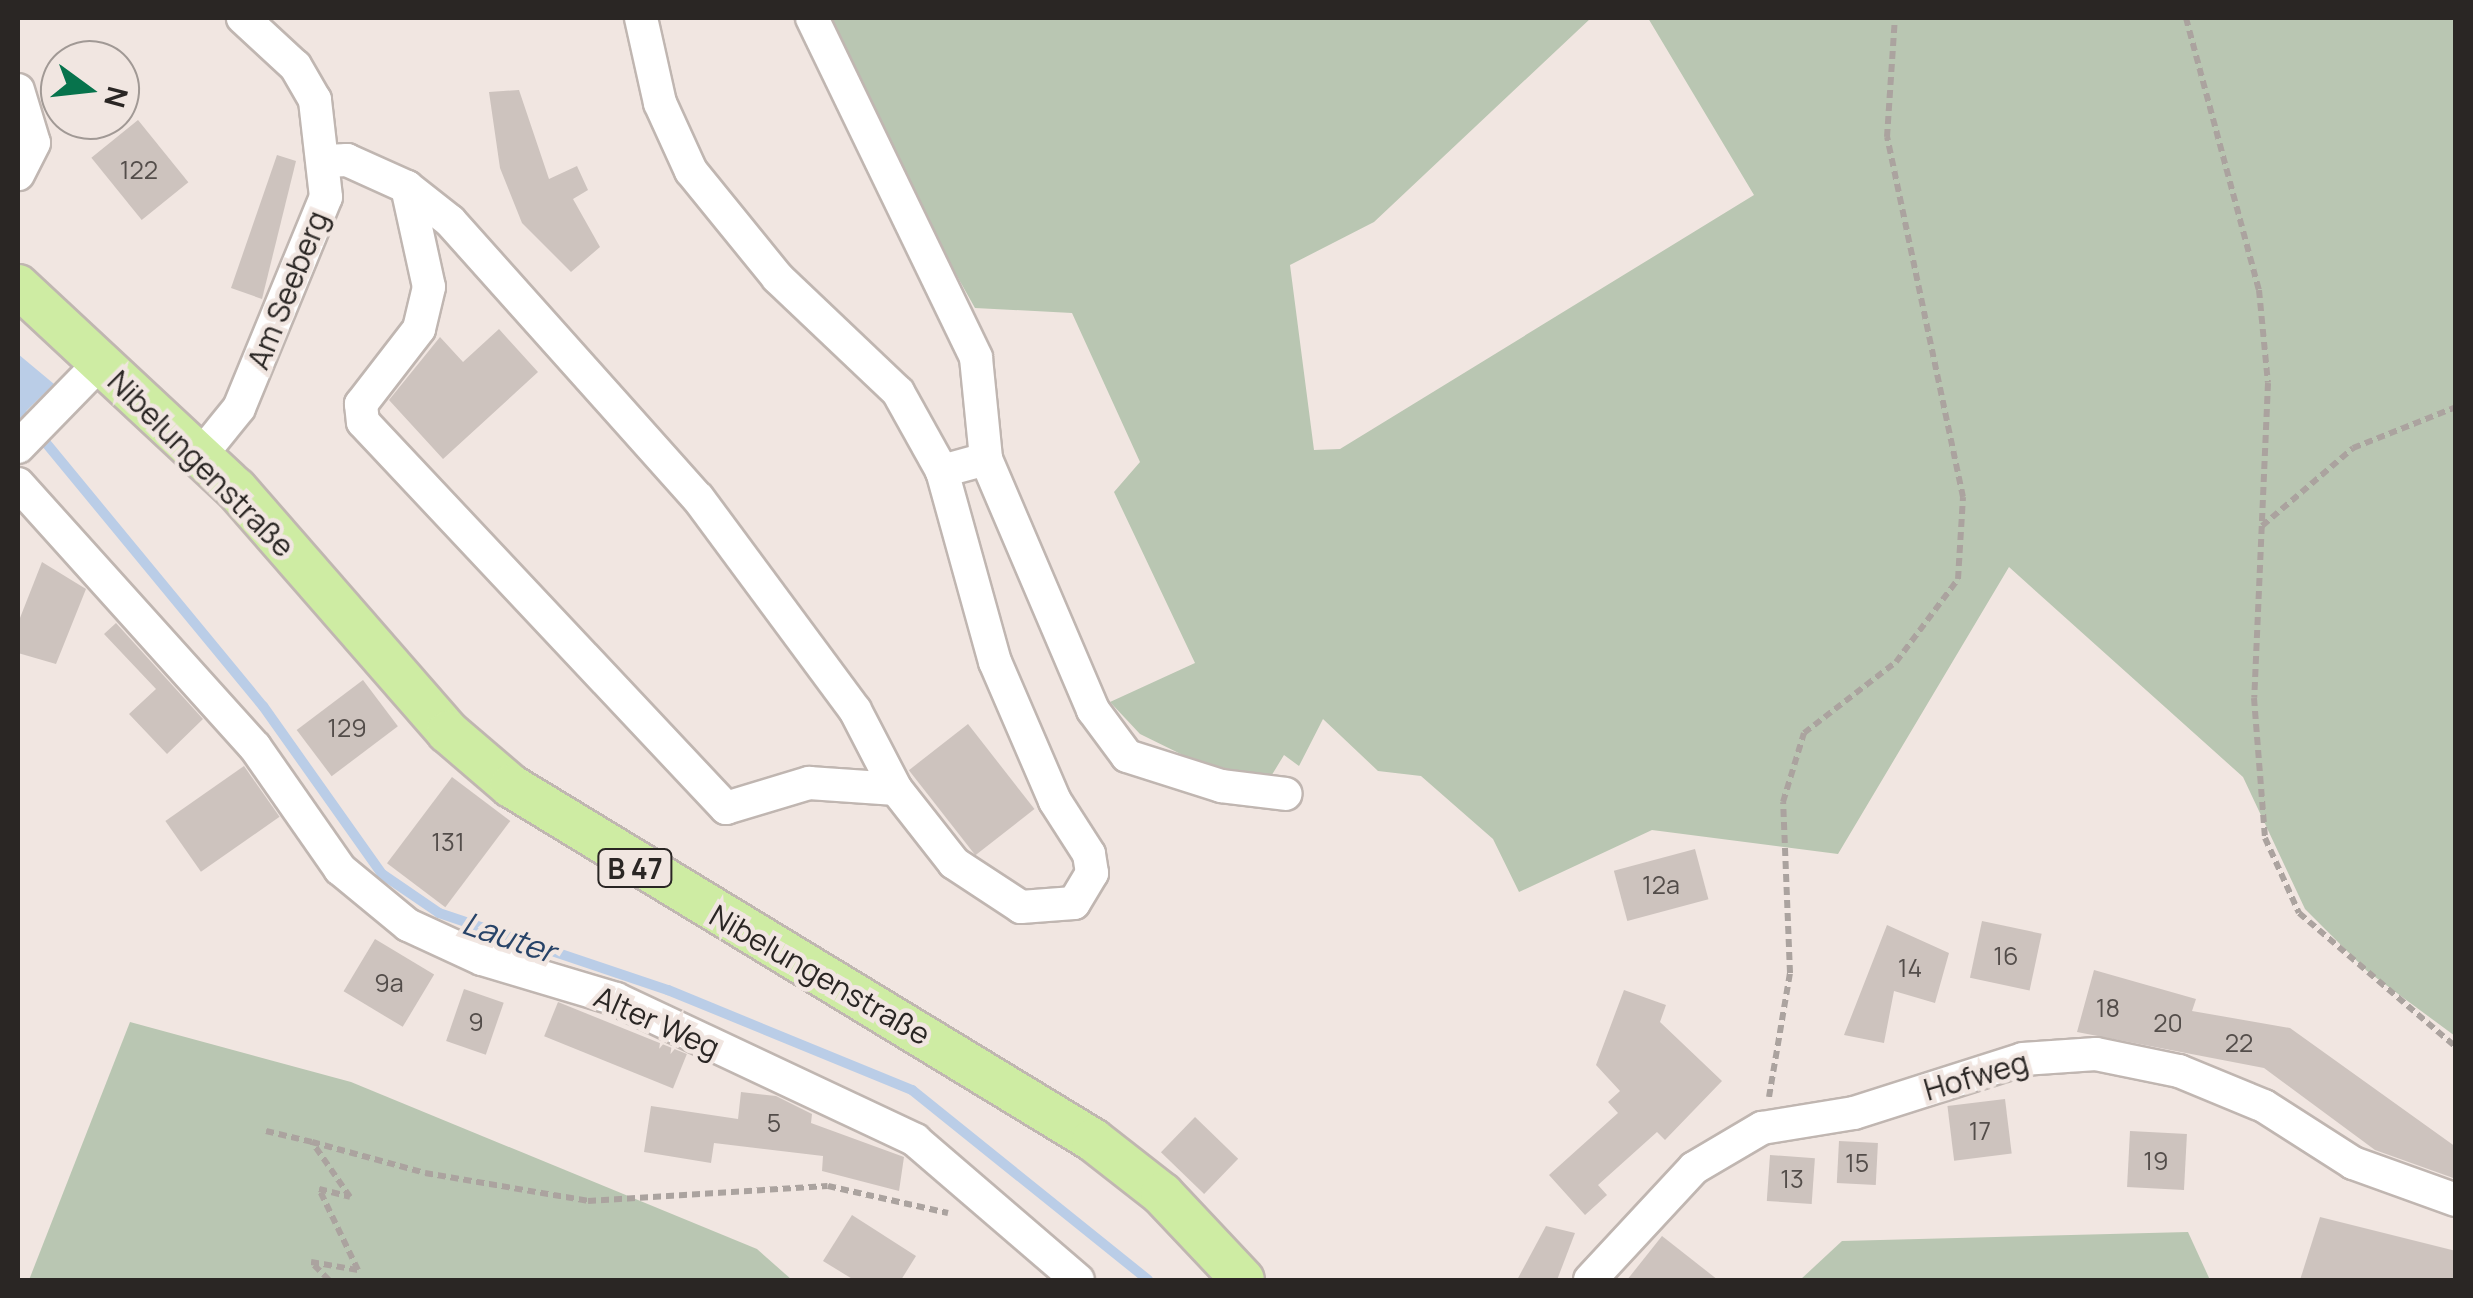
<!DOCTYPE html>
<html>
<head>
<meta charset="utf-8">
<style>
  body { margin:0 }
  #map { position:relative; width:2473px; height:1298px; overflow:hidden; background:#f1e6e1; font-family:Manrope,sans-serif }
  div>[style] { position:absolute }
  .green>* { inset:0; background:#b9c6b2 }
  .water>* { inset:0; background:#bacde7 }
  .stream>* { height:10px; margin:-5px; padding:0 5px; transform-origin:5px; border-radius:5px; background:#bacde7 }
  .building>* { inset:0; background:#cdc3be; transform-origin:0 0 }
  .path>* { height:6px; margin-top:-3px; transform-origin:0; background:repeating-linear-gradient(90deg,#aba39f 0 8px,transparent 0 13px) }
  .roads { filter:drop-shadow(2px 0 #c0b6b1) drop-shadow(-2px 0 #c0b6b1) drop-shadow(0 2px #c0b6b1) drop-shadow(0 -2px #c0b6b1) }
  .minor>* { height:32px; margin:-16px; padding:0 16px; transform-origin:16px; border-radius:16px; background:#fff }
  .major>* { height:42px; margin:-21px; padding:0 21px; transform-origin:21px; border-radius:21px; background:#ceeca3 }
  span { translate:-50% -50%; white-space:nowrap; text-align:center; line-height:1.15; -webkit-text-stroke:9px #f1e6e1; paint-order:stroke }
  .number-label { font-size:25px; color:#534d4a }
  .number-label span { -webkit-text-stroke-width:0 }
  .shield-label span { padding:2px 8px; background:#f1e6e1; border:2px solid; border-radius:8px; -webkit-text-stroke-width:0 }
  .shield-label { font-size:28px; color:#2a2624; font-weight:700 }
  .street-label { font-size:30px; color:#2a2624 }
  .water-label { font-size:32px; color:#274368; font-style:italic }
  .frame { position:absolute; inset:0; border:20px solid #2a2624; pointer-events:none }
  .north { position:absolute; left:40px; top:40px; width:100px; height:100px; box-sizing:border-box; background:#f1e6e1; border:2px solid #a19995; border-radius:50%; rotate:105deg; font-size:28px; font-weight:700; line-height:40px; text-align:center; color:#2a2624 }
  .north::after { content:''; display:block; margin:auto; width:35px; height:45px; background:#07734c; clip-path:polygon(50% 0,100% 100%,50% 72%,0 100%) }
</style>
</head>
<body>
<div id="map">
  <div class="green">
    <div style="clip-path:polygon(829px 18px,1591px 18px,1374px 222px,1290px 265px,1314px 450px,1340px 449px,1754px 195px,1648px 18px,2455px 18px,2455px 1036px,2367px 971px,2305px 909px,2243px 777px,2009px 567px,1838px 854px,1652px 830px,1519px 892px,1493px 839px,1421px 776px,1378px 771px,1323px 719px,1299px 766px,1284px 755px,1270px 778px,1197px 762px,1140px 734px,1110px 702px,1195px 663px,1114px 492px,1140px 462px,1072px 313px,975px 308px,863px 109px)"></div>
    <div style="clip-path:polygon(130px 1022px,351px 1082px,757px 1249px,792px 1280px,29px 1280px)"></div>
    <div style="clip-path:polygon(2188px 1232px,2210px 1280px,1800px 1280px,1842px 1241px)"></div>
  </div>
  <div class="water">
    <div style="clip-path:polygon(18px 354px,54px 384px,18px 419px)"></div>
  </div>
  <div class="stream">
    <div style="left:18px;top:409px;width:385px;rotate:50.5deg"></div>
    <div style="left:263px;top:706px;width:206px;rotate:54.7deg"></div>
    <div style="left:382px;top:874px;width:69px;rotate:34.4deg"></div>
    <div style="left:439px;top:913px;width:242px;rotate:18.6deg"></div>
    <div style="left:668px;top:990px;width:264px;rotate:22.3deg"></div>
    <div style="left:912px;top:1090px;width:303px;rotate:38.8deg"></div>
  </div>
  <div class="building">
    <div style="clip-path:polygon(519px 90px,549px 179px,577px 166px,588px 190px,573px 199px,600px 247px,571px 272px,522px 223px,500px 168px,489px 92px)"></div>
    <div style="left:138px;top:120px;width:80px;height:60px;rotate:51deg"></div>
    <div style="clip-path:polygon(277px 155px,296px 161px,262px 299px,231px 288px)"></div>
    <div style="clip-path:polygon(499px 329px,538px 372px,443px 459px,389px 400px,440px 337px,463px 362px)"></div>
    <div style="clip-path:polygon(42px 562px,86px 589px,56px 664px,18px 653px,18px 623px)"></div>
    <div style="clip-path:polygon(116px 623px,203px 719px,167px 754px,129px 714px,156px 689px,104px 634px)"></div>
    <div style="left:363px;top:680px;width:58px;height:83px;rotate:53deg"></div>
    <div style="left:968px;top:724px;width:108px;height:75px;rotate:52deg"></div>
    <div style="left:244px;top:766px;width:62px;height:96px;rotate:55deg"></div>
    <div style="left:452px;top:777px;width:73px;height:108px;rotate:37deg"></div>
    <div style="left:1695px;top:849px;width:52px;height:84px;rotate:75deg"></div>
    <div style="left:1982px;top:921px;width:61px;height:58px;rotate:12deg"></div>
    <div style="clip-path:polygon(1887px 925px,1949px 953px,1935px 1003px,1894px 991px,1884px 1043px,1844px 1035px)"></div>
    <div style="left:375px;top:939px;width:69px;height:61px;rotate:31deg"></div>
    <div style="clip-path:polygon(2094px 970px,2196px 999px,2192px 1011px,2290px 1028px,2456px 1147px,2456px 1179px,2375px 1150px,2264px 1068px,2077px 1032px)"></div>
    <div style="left:464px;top:989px;width:42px;height:55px;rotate:19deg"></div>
    <div style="clip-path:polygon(1624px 990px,1666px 1005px,1660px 1022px,1722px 1081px,1665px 1140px,1657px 1132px,1598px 1185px,1607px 1195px,1585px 1215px,1549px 1175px,1618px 1113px,1608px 1102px,1620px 1091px,1596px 1065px)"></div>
    <div style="left:558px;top:1002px;width:139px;height:37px;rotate:22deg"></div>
    <div style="clip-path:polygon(741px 1092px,776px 1096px,812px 1114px,811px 1123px,904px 1157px,899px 1191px,822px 1171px,823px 1156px,714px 1143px,711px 1163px,644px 1152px,651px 1106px,738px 1119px)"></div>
    <div style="left:2005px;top:1099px;width:55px;height:58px;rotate:83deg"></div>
    <div style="left:1195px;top:1117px;width:60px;height:49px;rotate:44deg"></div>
    <div style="left:2130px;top:1131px;width:57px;height:56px;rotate:3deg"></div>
    <div style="left:1839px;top:1141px;width:39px;height:42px;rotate:3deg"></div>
    <div style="left:1770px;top:1155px;width:45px;height:46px;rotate:4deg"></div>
    <div style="clip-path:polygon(852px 1215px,916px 1256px,901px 1280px,854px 1280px,823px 1261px)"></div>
    <div style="clip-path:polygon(2320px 1217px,2456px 1251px,2456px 1280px,2300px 1280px)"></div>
    <div style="clip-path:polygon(1546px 1226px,1575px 1233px,1557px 1280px,1517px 1280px)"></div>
    <div style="clip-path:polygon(1662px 1236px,1718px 1280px,1627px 1280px)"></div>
  </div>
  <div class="path">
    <div style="left:2186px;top:18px;width:282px;rotate:75deg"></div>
    <div style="left:2259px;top:290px;width:93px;rotate:84.5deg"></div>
    <div style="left:2268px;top:383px;width:315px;rotate:92.5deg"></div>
    <div style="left:2254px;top:698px;width:140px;rotate:85.5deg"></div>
    <div style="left:2265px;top:838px;width:82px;rotate:65.6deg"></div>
    <div style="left:2299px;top:913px;width:206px;rotate:40.5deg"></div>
    <div style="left:2262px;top:526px;width:120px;rotate:-40.6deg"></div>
    <div style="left:2353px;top:448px;width:111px;rotate:-21.7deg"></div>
    <div style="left:1769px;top:1097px;width:126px;rotate:-80.4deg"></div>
    <div style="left:1790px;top:973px;width:171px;rotate:-92.3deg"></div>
    <div style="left:1783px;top:802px;width:72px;rotate:-73.1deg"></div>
    <div style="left:1804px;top:733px;width:116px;rotate:-37.7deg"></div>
    <div style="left:1896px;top:662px;width:104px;rotate:-53.2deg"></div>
    <div style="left:1958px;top:579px;width:82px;rotate:-86.5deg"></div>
    <div style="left:1963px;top:497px;width:368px;rotate:-101.9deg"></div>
    <div style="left:1887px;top:137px;width:119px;rotate:-86.2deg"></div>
    <div style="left:266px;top:1131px;width:47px;rotate:13.4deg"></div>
    <div style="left:329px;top:1280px;width:25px;rotate:-135deg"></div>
    <div style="left:311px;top:1262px;width:48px;rotate:9.7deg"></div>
    <div style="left:358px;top:1270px;width:90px;rotate:-115.7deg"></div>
    <div style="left:319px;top:1189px;width:32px;rotate:14deg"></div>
    <div style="left:350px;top:1197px;width:67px;rotate:-124.6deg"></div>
    <div style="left:312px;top:1142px;width:117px;rotate:15.3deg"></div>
    <div style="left:425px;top:1173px;width:165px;rotate:9.7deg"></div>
    <div style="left:588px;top:1201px;width:240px;rotate:-3.6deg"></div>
    <div style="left:828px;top:1186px;width:123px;rotate:12.7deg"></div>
  </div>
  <div class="roads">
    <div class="minor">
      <div style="left:812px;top:18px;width:377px;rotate:64.2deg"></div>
      <div style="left:976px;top:358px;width:101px;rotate:84.3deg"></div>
      <div style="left:986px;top:459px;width:46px;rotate:164.7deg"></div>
      <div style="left:18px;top:90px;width:55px;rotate:73.2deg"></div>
      <div style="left:34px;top:143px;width:35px;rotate:117deg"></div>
      <div style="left:327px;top:161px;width:20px;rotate:-3deg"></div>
      <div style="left:347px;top:160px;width:66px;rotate:24.2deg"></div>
      <div style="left:407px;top:187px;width:102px;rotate:77.6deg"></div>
      <div style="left:429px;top:287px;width:43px;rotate:103.4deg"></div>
      <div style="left:419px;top:329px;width:95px;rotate:127.7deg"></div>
      <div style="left:361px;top:404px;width:18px;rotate:84deg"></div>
      <div style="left:363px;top:422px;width:530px;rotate:46.76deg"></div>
      <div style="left:726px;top:808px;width:87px;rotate:-16.8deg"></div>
      <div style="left:809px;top:783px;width:87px;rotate:3.9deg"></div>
      <div style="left:407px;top:187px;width:55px;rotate:38.3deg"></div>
      <div style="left:450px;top:221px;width:372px;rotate:48.2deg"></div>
      <div style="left:698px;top:498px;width:264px;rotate:53.5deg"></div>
      <div style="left:855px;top:710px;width:89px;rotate:62.6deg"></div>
      <div style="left:896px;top:789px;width:94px;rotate:51.9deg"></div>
      <div style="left:954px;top:863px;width:80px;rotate:33.3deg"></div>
      <div style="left:1021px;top:907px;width:53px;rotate:-4.3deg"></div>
      <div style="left:1074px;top:903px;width:35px;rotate:-59deg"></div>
      <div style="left:1092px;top:873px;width:19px;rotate:-99deg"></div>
      <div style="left:1089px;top:854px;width:63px;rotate:-122.7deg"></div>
      <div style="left:1055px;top:801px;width:151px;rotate:-113.3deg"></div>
      <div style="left:995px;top:662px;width:198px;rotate:-105.5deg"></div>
      <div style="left:942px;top:471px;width:90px;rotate:-119.1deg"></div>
      <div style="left:898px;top:392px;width:166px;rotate:-136.5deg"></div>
      <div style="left:778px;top:278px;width:138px;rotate:-129.1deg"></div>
      <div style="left:691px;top:171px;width:75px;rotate:-114.5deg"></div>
      <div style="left:660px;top:103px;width:87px;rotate:-102.6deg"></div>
      <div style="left:18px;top:447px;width:117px;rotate:-45.7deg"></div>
      <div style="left:201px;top:455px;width:60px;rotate:-51deg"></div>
      <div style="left:239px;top:408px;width:228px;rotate:-67.6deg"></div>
      <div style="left:326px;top:197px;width:98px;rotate:-96.5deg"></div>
      <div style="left:315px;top:100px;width:39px;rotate:-120deg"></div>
      <div style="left:295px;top:66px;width:71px;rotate:-137.3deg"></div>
      <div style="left:986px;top:459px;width:273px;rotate:66.9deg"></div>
      <div style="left:1093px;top:710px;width:57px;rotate:53.5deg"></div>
      <div style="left:1127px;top:756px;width:99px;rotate:17.7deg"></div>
      <div style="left:1221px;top:786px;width:65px;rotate:7deg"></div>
      <div style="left:18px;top:484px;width:354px;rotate:48deg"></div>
      <div style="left:255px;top:747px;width:149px;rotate:55.1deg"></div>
      <div style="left:340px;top:869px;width:88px;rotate:39.5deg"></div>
      <div style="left:408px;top:925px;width:81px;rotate:24.7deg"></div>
      <div style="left:482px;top:959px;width:140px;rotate:16.6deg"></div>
      <div style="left:616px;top:999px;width:331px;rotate:25.2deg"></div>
      <div style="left:915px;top:1140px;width:215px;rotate:40.7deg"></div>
      <div style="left:1590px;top:1280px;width:153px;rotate:-47.1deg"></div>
      <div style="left:1694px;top:1168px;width:79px;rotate:-30.5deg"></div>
      <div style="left:1762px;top:1128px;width:93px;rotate:-9.3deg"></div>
      <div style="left:1854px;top:1113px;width:177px;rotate:-17.7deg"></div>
      <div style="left:2023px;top:1059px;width:73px;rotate:-3.9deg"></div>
      <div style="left:2096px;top:1054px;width:85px;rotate:11.6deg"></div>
      <div style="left:2179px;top:1071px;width:92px;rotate:22.4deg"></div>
      <div style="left:2264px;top:1106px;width:106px;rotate:32.6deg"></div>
      <div style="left:2353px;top:1163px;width:109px;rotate:19.8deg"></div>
    </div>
    <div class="major">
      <div style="left:18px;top:286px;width:298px;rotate:43deg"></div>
      <div style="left:236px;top:489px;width:322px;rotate:48.9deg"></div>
      <div style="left:448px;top:732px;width:83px;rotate:40.6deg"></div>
      <div style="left:511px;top:786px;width:681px;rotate:31.31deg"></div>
      <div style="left:1093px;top:1140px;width:88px;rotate:38deg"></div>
      <div style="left:1162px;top:1194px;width:118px;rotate:46.7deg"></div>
    </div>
  </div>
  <div class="number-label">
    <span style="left:139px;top:170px">122</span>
    <span style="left:347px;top:728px">129</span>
    <span style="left:448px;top:842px">131</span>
    <span style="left:1661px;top:885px">12a</span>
    <span style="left:2006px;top:956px">16</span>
    <span style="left:1910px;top:968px">14</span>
    <span style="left:389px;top:983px">9a</span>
    <span style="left:2108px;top:1008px">18</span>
    <span style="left:476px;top:1022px">9</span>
    <span style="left:2168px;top:1023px">20</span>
    <span style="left:2239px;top:1043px">22</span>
    <span style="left:774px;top:1123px">5</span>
    <span style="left:1980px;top:1131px">17</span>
    <span style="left:2156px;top:1161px">19</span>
    <span style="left:1857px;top:1163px">15</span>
    <span style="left:1792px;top:1179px">13</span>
  </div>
  <div class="shield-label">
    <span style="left:635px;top:868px">B 47</span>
  </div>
  <div class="street-label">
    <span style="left:288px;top:290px;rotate:-68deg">Am Seeberg</span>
    <span style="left:201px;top:464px;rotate:45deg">Nibelungenstraße</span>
    <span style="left:820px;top:975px;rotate:30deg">Nibelungenstraße</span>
    <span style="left:657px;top:1022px;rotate:24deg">Alter Weg</span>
    <span style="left:1976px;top:1076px;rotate:-16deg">Hofweg</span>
  </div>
  <div class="water-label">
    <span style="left:509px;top:937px;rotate:19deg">Lauter</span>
  </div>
  <div class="frame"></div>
  <div class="north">N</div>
</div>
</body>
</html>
